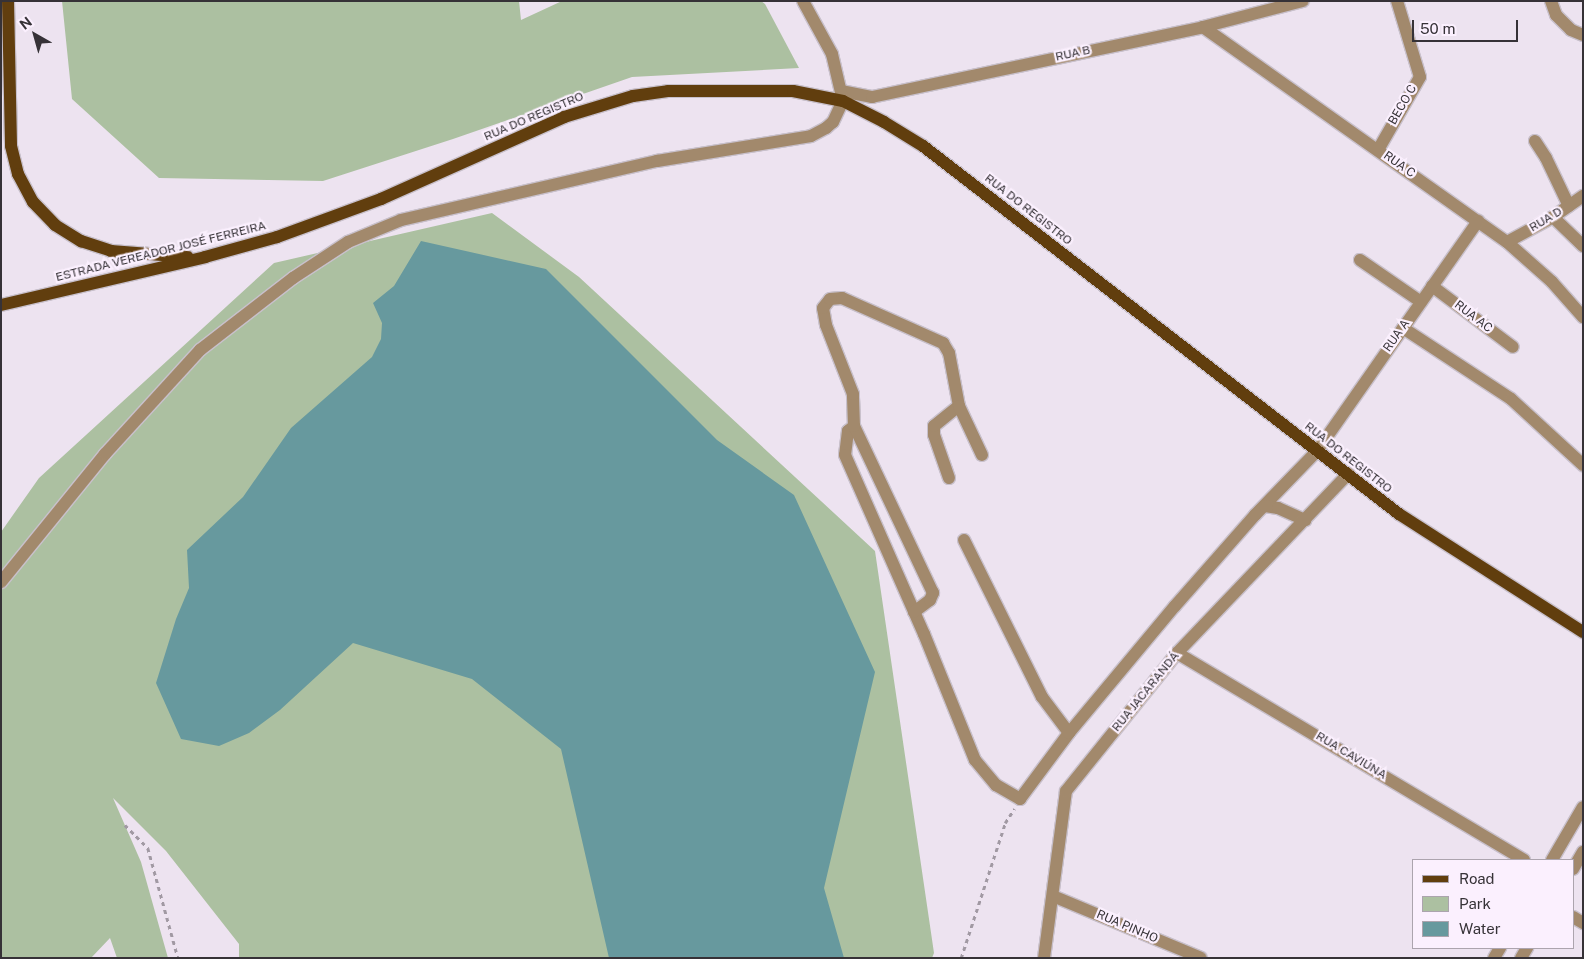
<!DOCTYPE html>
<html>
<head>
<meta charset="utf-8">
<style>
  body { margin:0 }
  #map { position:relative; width:1584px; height:959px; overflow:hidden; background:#ede3f0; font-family:"Public Sans",sans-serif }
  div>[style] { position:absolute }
  .green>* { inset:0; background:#acc0a1 }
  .water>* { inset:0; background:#67999e }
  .path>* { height:2.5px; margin-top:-1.25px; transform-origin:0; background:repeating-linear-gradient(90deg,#a199a3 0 4px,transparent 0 8px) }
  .roads { filter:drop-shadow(1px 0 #c8c0cb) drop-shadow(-1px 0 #c8c0cb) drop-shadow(0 1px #c8c0cb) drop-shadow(0 -1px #c8c0cb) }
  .minor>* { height:12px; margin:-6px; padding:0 6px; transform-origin:6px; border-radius:6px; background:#a2896c }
  .major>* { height:12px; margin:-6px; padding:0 6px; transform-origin:6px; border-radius:6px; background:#613e0e }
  span { translate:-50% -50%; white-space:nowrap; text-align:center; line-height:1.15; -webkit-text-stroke:4.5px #fbf0fe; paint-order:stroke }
  .street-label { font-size:12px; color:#363237 }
  .frame { position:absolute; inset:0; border:2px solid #363237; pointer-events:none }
  .legend { position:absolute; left:1412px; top:859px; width:162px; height:90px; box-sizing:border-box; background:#fbf0fe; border:1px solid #aca4ae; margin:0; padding:6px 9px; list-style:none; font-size:15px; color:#363237 }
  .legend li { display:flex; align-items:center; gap:10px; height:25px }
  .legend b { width:25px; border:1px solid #aca4ae }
  .north { position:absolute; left:10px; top:10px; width:50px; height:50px; -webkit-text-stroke:4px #fbf0fe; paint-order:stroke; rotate:322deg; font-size:14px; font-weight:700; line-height:20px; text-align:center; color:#363237 }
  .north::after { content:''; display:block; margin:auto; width:18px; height:22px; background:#363237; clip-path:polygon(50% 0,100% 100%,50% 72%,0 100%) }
  .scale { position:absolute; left:1412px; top:20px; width:106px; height:22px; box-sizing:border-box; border:2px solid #363237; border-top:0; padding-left:6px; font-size:15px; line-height:18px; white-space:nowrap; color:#363237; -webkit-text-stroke:4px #fbf0fe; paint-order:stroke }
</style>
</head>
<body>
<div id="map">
  <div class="green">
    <div style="clip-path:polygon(62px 1px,519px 1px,521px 20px,562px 1px,761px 1px,765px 4px,799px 68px,632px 77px,453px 139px,323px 181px,159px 178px,72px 99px)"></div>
    <div style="clip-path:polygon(492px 213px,579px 277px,875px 551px,934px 953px,932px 958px,239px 958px,239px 944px,166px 851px,113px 798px,141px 862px,168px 958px,117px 958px,110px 938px,91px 958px,1px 958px,1px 532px,39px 478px,274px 263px)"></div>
  </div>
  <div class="water">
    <div style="clip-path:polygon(421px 241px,546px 269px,717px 440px,794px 495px,875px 672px,824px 888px,844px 958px,609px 958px,561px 749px,472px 679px,353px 643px,280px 710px,249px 733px,219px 746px,181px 739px,156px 683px,176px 619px,189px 588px,187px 550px,243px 497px,291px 428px,372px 357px,381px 339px,382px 323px,373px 303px,394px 286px)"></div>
  </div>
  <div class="path">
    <div style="left:125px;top:825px;width:33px;rotate:45deg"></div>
    <div style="left:148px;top:848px;width:114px;rotate:74.7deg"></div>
    <div style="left:961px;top:958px;width:142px;rotate:-71.9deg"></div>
    <div style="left:1005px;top:823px;width:17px;rotate:-57deg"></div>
  </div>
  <div class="roads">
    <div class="minor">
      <div style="left:1551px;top:1px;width:15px;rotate:70deg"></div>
      <div style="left:1556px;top:15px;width:21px;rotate:45deg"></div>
      <div style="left:1571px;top:30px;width:13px;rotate:23deg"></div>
      <div style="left:1203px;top:27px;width:372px;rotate:35.3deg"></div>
      <div style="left:1507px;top:242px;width:60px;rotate:41.6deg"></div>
      <div style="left:1552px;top:282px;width:47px;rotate:48.5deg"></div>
      <div style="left:841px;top:91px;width:32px;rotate:11deg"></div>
      <div style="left:872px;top:97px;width:338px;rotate:-11.9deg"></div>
      <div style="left:1203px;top:27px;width:103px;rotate:-14.6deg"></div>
      <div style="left:1535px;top:141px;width:20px;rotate:57deg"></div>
      <div style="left:1546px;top:158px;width:53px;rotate:64.4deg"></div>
      <div style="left:1378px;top:150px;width:84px;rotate:-60.1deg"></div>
      <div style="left:1420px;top:77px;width:79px;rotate:-106.8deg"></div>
      <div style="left:1553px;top:217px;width:42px;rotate:44deg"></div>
      <div style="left:1507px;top:242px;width:52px;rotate:-28.5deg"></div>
      <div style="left:1553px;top:217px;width:37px;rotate:-35deg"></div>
      <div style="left:1360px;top:260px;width:74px;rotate:34.5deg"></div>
      <div style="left:1432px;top:286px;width:101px;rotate:37deg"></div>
      <div style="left:1403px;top:328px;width:129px;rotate:33.3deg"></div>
      <div style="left:1511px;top:399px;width:98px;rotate:42.5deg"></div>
      <div style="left:854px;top:426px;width:8px;rotate:140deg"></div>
      <div style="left:848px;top:431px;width:24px;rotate:97deg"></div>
      <div style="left:845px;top:455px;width:196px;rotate:66.2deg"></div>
      <div style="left:924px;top:634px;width:136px;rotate:68deg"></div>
      <div style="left:975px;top:760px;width:33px;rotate:50deg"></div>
      <div style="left:996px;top:785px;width:28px;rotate:30deg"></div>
      <div style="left:1020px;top:799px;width:82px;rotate:-53.4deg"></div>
      <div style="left:1069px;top:733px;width:165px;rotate:-50.2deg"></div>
      <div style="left:1175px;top:606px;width:121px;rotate:-48.7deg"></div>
      <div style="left:1255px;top:515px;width:89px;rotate:-45.9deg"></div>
      <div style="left:1317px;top:451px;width:281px;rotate:-55deg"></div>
      <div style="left:949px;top:478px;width:46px;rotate:-109.2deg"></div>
      <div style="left:934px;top:435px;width:9px;rotate:-90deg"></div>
      <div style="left:934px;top:426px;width:32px;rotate:-39deg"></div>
      <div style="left:1265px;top:506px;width:13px;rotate:9deg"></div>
      <div style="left:1278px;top:508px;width:30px;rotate:24deg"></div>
      <div style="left:964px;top:540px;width:175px;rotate:63.6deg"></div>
      <div style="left:1042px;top:697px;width:45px;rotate:53.1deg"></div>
      <div style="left:1px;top:582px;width:165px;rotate:-50.9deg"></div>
      <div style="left:105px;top:454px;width:141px;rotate:-47.6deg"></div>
      <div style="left:200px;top:350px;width:118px;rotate:-37.7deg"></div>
      <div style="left:293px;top:278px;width:66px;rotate:-33.2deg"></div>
      <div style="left:348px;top:242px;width:57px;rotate:-22.5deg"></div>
      <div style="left:401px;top:220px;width:263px;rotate:-13deg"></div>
      <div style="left:657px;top:161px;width:156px;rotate:-9.2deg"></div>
      <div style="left:811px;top:136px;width:17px;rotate:-28deg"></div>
      <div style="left:826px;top:128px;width:9px;rotate:-41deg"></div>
      <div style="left:833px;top:122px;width:23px;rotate:-65deg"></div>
      <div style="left:843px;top:101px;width:48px;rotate:-103.2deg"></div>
      <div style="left:832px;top:54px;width:60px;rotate:-118.7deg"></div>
      <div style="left:914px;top:612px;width:20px;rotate:-37deg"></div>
      <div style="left:930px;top:600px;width:8px;rotate:-67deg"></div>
      <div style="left:933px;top:593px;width:185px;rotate:-115.3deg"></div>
      <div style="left:854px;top:426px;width:32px;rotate:-92deg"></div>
      <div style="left:853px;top:394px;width:74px;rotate:-111.4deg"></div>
      <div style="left:826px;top:325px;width:17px;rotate:-100deg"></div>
      <div style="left:823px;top:308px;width:11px;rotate:-52deg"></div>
      <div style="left:830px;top:299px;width:12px;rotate:-5deg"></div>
      <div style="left:842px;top:298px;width:111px;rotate:24deg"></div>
      <div style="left:943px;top:343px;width:12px;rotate:59deg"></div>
      <div style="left:949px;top:353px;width:54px;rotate:79.3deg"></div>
      <div style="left:959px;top:406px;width:54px;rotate:64.9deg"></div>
      <div style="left:1177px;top:653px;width:404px;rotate:30.8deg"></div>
      <div style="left:1552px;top:860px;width:61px;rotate:-59.7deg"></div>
      <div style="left:1573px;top:869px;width:20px;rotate:-60deg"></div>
      <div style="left:1053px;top:896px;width:160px;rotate:22.7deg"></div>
      <div style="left:1573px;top:917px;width:12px;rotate:31deg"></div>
      <div style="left:1044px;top:958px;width:168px;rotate:-82.5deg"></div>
      <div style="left:1066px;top:791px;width:177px;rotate:-51.2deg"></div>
      <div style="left:1177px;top:653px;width:248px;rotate:-46.3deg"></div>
      <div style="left:1494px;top:958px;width:12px;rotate:-59deg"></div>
      <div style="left:1521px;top:958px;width:12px;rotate:-59deg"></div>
    </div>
    <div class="major">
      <div style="left:8px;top:1px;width:145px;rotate:88.8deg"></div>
      <div style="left:11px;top:146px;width:29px;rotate:76deg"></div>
      <div style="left:18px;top:174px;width:32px;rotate:62deg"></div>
      <div style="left:33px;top:202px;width:32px;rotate:46deg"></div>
      <div style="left:55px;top:225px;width:31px;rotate:32deg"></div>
      <div style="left:81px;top:241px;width:32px;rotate:18deg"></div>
      <div style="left:111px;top:251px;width:77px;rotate:4.5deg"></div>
      <div style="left:1px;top:305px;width:210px;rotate:-13.2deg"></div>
      <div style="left:205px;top:257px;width:75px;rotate:-15.5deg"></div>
      <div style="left:277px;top:237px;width:111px;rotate:-20.1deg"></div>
      <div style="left:381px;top:199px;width:201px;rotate:-24.1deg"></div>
      <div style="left:564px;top:117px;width:72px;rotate:-16.9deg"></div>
      <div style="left:633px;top:96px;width:35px;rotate:-8deg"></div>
      <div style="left:668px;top:91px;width:125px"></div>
      <div style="left:793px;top:91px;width:51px;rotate:11.3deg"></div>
      <div style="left:843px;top:101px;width:46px;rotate:27.1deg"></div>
      <div style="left:884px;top:122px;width:46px;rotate:31.6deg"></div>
      <div style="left:923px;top:146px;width:602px;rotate:37.71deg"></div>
      <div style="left:1399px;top:514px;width:219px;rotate:32.7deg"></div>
    </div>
  </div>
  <div class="street-label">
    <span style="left:1073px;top:54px;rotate:-12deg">RUA B</span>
    <span style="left:1403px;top:105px;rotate:-60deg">BECO C</span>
    <span style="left:534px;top:117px;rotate:-23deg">RUA DO REGISTRO</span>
    <span style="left:1399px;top:165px;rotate:35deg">RUA C</span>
    <span style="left:1028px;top:210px;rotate:38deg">RUA DO REGISTRO</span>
    <span style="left:1546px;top:220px;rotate:-31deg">RUA D</span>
    <span style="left:161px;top:252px;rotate:-14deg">ESTRADA VEREADOR JOSÉ FERREIRA</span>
    <span style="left:1473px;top:317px;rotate:37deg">RUA AC</span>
    <span style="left:1397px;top:336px;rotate:-55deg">RUA A</span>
    <span style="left:1348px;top:458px;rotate:38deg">RUA DO REGISTRO</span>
    <span style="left:1146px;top:692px;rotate:-51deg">RUA JACARANDÁ</span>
    <span style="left:1351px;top:756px;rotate:31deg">RUA CAVIÚNA</span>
    <span style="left:1127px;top:927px;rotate:23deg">RUA PINHO</span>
  </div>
  <div class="frame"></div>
  <ul class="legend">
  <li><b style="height:6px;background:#613e0e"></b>Road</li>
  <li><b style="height:14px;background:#acc0a1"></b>Park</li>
  <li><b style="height:14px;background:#67999e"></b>Water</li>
  </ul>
  <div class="north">N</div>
  <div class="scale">50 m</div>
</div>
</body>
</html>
